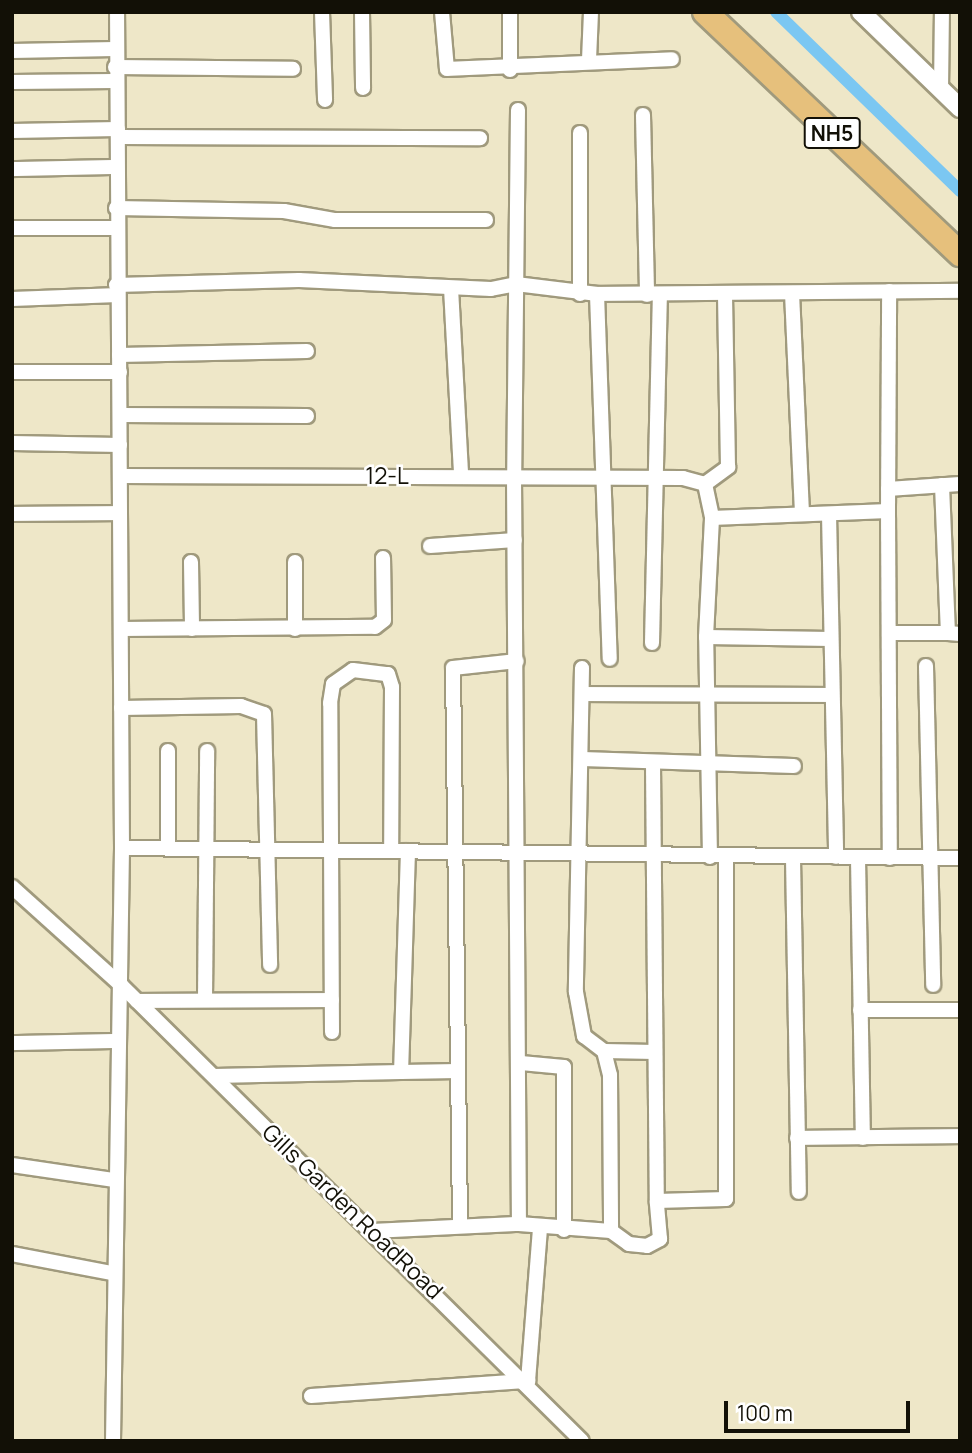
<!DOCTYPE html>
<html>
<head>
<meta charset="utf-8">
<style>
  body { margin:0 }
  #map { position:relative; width:972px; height:1453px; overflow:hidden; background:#eee7c8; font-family:Manrope,sans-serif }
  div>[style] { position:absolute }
  .canal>* { height:12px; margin:-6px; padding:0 6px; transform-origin:6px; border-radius:6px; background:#7bc7f2 }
  .roads { filter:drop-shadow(2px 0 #a09a7d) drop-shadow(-2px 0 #a09a7d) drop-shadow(0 2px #a09a7d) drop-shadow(0 -2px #a09a7d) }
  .minor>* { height:14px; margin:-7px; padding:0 7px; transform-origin:7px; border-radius:7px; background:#fff }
  .tertiary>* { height:18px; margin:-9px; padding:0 9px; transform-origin:9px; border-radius:9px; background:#fff }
  .trunk>* { height:24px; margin:-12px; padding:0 12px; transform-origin:12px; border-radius:12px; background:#e6c07c }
  span { translate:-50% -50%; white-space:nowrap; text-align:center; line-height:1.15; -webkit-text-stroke:5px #fff; paint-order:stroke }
  .shield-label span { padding:2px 5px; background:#fff; border:2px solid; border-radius:5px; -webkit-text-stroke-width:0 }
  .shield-label { font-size:21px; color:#121006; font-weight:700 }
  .street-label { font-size:23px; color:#121006 }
  .frame { position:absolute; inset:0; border:14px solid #121006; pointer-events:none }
  .scale { position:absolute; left:724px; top:1401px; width:186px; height:32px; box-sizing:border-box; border:4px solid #121006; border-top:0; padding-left:9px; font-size:21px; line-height:24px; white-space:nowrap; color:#121006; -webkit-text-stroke:5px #fff; paint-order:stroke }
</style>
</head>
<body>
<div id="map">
  <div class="canal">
    <div style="left:776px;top:12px;width:257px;rotate:44.2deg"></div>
  </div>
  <div class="roads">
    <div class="minor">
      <div style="left:322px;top:12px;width:88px;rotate:88deg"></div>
      <div style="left:362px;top:12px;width:76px;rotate:89.2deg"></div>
      <div style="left:442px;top:12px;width:57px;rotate:85deg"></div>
      <div style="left:447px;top:69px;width:225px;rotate:-2.5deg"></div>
      <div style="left:510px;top:12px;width:58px;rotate:90deg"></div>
      <div style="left:12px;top:51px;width:103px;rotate:-1.1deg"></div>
      <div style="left:589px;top:60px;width:48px;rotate:-87.6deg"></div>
      <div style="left:115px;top:67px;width:178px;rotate:0.6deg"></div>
      <div style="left:12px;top:82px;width:102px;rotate:-0.6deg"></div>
      <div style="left:941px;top:90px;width:78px;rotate:-89.3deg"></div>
      <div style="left:518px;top:110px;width:367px;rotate:90.6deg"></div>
      <div style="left:514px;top:477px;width:747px;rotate:89.62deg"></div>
      <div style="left:519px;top:1224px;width:92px;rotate:4.4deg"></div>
      <div style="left:611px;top:1231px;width:22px;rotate:36deg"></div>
      <div style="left:629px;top:1244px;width:18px;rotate:6deg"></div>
      <div style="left:647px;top:1246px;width:15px;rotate:-28deg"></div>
      <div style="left:660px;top:1239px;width:38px;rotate:-95deg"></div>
      <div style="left:657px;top:1201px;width:69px;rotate:-1.7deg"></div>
      <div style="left:726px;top:1199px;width:342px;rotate:-90deg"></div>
      <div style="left:643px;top:115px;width:180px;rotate:88.7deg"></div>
      <div style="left:12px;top:131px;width:106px;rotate:-1.1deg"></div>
      <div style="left:118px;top:137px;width:362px;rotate:0.2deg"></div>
      <div style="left:12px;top:169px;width:105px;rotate:-1.1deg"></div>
      <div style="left:116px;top:208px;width:168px;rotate:1deg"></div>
      <div style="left:284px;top:211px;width:52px;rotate:10deg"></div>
      <div style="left:335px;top:220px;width:151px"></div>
      <div style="left:12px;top:228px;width:104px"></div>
      <div style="left:116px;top:285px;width:183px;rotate:-1.6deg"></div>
      <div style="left:299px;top:280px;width:192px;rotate:2.7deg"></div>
      <div style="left:491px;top:289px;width:25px;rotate:-11deg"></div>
      <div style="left:516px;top:284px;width:82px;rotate:7deg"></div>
      <div style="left:597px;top:294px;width:365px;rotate:88deg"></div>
      <div style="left:451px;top:288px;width:187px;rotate:86.9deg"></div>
      <div style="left:792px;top:293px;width:220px;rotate:87.4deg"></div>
      <div style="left:580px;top:294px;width:161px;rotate:-90deg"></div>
      <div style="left:597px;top:294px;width:363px;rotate:-0.5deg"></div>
      <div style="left:12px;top:299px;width:106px;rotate:-2.2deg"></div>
      <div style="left:119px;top:355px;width:188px;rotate:-1.2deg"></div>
      <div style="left:12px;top:372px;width:108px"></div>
      <div style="left:121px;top:415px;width:186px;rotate:0.3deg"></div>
      <div style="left:12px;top:443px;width:108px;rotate:1.1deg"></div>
      <div style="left:120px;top:476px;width:563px;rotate:0.2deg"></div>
      <div style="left:683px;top:478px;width:23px;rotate:15deg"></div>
      <div style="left:705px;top:484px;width:35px;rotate:78deg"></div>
      <div style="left:705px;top:484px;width:29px;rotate:-36deg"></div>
      <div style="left:728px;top:467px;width:173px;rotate:-91deg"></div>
      <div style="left:942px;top:485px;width:148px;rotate:87.7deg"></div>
      <div style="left:948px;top:633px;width:12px;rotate:5deg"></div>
      <div style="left:888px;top:489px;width:72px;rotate:-4deg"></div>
      <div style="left:888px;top:511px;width:220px;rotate:-89.7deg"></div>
      <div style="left:12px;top:514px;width:108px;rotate:-0.5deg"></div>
      <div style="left:829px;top:514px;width:343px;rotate:88.8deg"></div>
      <div style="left:430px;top:546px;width:85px;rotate:-4deg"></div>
      <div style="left:191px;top:562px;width:67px;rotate:89.1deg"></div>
      <div style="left:295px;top:562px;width:67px;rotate:90deg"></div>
      <div style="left:121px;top:629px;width:254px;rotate:-0.5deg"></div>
      <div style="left:375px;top:627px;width:11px;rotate:-38deg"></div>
      <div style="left:384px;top:620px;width:62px;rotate:-90.9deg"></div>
      <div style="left:889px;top:633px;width:59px"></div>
      <div style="left:706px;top:637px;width:125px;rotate:0.9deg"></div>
      <div style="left:652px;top:643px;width:349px;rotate:-88.7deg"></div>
      <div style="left:926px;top:666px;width:319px;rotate:88.7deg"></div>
      <div style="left:582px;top:668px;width:324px;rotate:91.1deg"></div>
      <div style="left:576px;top:992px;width:45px;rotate:79.7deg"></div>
      <div style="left:584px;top:1036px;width:25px;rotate:37deg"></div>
      <div style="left:604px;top:1051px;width:25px;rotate:76deg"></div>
      <div style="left:610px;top:1075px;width:156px;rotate:89.6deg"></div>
      <div style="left:583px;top:694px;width:248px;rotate:0.2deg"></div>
      <div style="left:121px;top:708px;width:120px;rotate:-1deg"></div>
      <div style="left:241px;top:706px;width:24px;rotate:19deg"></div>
      <div style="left:264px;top:714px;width:251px;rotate:88.6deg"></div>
      <div style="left:168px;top:751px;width:97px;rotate:90deg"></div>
      <div style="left:582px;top:759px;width:212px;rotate:1.9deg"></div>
      <div style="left:653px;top:765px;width:436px;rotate:89.5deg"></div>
      <div style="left:122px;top:848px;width:838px;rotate:0.68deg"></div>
      <div style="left:408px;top:851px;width:221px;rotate:91.8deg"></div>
      <div style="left:401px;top:1072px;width:57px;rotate:-1deg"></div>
      <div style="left:710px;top:857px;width:220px;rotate:-91deg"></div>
      <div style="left:706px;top:637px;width:119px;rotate:-87.1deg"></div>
      <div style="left:712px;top:518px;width:176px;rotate:-2.3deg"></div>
      <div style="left:888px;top:511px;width:347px;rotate:89.7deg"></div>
      <div style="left:793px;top:858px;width:334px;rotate:89deg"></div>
      <div style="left:858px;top:858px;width:280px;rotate:89deg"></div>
      <div style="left:12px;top:887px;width:147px;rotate:42deg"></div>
      <div style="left:121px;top:985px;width:648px;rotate:44.69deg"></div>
      <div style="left:205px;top:1000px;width:249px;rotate:-89.5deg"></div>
      <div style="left:137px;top:1001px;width:195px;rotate:-0.3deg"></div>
      <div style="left:860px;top:1010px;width:100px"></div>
      <div style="left:332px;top:1032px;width:329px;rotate:-90.3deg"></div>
      <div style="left:330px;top:703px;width:19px;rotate:-81deg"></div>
      <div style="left:333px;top:684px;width:24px;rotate:-35deg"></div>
      <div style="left:353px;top:670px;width:35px;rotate:7deg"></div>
      <div style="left:388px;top:674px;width:14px;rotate:73deg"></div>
      <div style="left:392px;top:687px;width:164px;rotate:90.3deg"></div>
      <div style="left:12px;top:1043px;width:106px;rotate:-1.1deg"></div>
      <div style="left:604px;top:1051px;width:51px;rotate:1.1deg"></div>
      <div style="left:521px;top:1063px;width:43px;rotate:5.3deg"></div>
      <div style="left:564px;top:1067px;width:163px;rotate:90deg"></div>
      <div style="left:214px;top:1076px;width:187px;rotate:-1.2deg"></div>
      <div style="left:797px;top:1138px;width:163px;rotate:-0.7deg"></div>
      <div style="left:12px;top:1165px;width:102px;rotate:8.4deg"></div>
      <div style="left:460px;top:1223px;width:555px;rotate:-90.72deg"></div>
      <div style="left:453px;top:668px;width:64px;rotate:-6.2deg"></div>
      <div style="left:374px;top:1231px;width:145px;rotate:-2.8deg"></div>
      <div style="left:12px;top:1254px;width:102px;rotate:10.8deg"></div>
      <div style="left:311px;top:1396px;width:218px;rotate:-4deg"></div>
      <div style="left:528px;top:1381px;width:154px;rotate:-85.5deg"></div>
      <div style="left:113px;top:1441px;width:593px;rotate:-89.13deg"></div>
      <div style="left:122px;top:848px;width:836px;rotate:-90.34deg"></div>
    </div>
    <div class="tertiary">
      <div style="left:861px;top:12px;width:138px;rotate:44.1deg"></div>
    </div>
    <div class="trunk">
      <div style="left:705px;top:12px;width:352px;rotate:43.5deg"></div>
    </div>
  </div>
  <div class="shield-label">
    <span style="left:832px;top:133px">NH5</span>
  </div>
  <div class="street-label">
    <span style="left:387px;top:475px">12-L</span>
    <span style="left:353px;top:1211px;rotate:44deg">Gills Garden RoadRoad</span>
  </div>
  <div class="frame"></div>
  <div class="scale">100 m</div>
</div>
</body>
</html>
